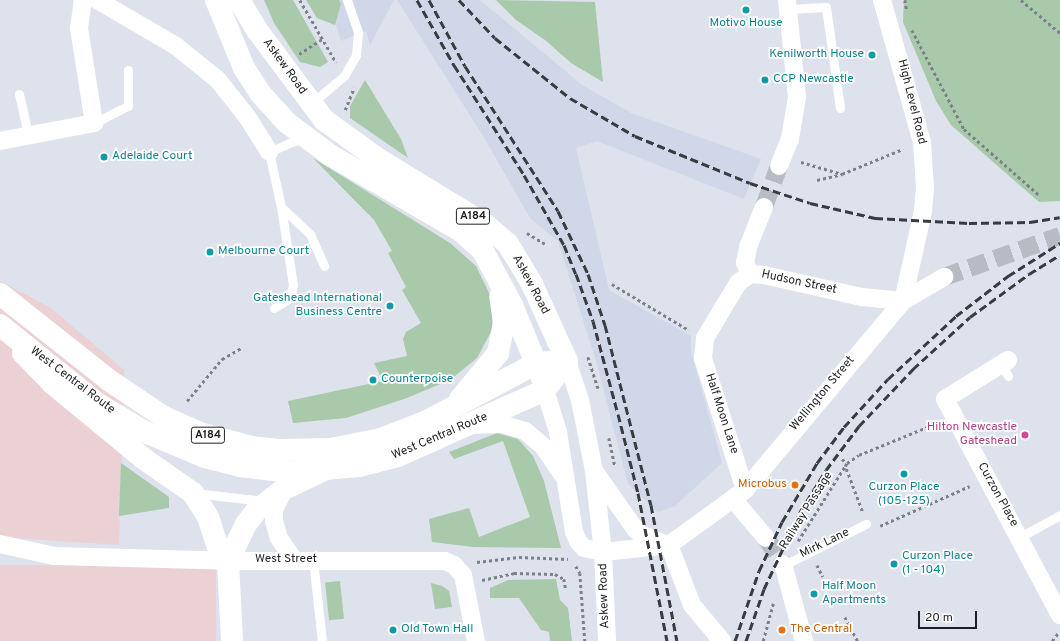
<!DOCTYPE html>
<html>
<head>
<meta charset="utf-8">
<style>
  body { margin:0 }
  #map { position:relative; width:1060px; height:641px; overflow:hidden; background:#dde2ec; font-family:Overpass,sans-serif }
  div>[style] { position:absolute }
  .commercial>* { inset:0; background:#ebd0d4; transform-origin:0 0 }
  .built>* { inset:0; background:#cfd7e8 }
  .green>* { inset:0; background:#a9c9ab; transform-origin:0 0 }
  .street-tunnel>* { height:18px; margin-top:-9px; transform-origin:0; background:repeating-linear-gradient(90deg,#b7bbc4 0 18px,transparent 0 27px) }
  .path>* { height:2.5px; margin-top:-1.25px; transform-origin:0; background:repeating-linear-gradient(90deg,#7d8087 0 3px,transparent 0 6px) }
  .lane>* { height:9px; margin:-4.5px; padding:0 4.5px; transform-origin:4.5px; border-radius:4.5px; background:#fff }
  .street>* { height:18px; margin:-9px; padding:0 9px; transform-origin:9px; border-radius:9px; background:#fff }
  .secondary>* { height:22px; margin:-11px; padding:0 11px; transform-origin:11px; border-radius:11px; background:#fff }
  .highway>* { height:22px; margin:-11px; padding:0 11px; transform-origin:11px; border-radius:11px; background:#fff }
  .rail>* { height:3px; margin-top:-1.5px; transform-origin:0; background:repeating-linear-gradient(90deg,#383b3f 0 8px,transparent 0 12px) }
  .dots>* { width:11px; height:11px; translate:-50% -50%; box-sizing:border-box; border:2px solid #fff; border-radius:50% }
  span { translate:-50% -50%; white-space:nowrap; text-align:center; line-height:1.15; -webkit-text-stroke:3.5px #fff; paint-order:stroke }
  .shield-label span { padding:1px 3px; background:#fff; border:1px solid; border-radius:3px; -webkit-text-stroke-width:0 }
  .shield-label { font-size:11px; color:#1e2023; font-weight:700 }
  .culture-label { font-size:12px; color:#0d838f }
  .right { translate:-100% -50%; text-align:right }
  .left { translate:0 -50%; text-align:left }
  .street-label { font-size:12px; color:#1e2023 }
  .hotel-label { font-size:12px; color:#b23c85 }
  .food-label { font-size:12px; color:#c56008 }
  .scale { position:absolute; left:918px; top:611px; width:59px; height:18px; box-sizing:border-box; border:2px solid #1e2023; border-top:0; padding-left:5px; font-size:12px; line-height:14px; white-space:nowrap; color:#1e2023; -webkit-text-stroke:3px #fff; paint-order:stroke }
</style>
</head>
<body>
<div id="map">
  <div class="commercial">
    <div style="clip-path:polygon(0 281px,51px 308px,124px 370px,119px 545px,0 537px)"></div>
    <div style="left:0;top:565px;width:216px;height:76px"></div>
  </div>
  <div class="built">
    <div style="clip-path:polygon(329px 0,394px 0,370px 45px,366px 31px,341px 41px)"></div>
    <div style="clip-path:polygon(397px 0,480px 0,582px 85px,631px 113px,761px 159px,744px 199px,597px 141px,576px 148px,609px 290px,691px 336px,691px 351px,722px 463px,675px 506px,658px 512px,628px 484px,596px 361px,558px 241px,530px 218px,485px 139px)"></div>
  </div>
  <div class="green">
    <div style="clip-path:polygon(264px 0,293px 0,328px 62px,320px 67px,300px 62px,274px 23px)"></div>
    <div style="clip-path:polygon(306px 0,339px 0,341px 4px,335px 25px,317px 18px)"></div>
    <div style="clip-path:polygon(496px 0,595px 2px,603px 82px,571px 63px,545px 40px,516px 20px)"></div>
    <div style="clip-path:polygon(904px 0,1060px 0,1060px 201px,1039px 202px,951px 125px,936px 101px,903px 22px)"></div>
    <div style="clip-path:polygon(365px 80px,401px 139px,408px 158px,350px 118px,350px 106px)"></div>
    <div style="clip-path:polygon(313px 158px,450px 243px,476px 266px,492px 299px,493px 328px,477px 358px,450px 380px,407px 398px,346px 418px,293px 423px,288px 401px,383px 381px,374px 363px,407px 356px,403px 339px,406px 332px,421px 323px,402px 290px,406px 287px,388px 253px,392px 251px,374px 220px)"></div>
    <div style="clip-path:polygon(497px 433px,518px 439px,533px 456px,544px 481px,561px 548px,473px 547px,432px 542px,429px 519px,469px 508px,479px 537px,530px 517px,503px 441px,454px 459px,449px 452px)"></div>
    <div style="clip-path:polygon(121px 463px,169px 497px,169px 508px,119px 516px)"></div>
    <div style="clip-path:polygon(556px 579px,560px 600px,568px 608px,572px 641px,550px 641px,549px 632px,541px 630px,519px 598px,490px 598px,490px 588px,508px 580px)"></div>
    <div style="left:340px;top:581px;width:38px;height:15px;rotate:84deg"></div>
    <div style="clip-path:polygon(431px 583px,442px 586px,449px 591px,452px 607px,435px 609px)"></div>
  </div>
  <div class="street-tunnel">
    <div style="left:764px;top:207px;width:44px;rotate:-69.9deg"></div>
    <div style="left:944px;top:277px;width:123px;rotate:-19.5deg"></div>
    <div style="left:766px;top:538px;width:31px;rotate:57deg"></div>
  </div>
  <div class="path">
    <div style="left:300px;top:0;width:72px;rotate:59.9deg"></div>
    <div style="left:905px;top:0;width:11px;rotate:80deg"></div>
    <div style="left:1021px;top:0;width:51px;rotate:40.2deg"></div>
    <div style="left:912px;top:30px;width:112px;rotate:62.3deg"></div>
    <div style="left:964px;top:129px;width:100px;rotate:41.3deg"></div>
    <div style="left:299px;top:54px;width:27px;rotate:-33deg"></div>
    <div style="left:345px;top:110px;width:24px;rotate:-68deg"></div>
    <div style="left:801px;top:162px;width:43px;rotate:16.3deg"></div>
    <div style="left:842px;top:174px;width:66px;rotate:-22.3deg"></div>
    <div style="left:817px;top:180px;width:26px;rotate:-13deg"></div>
    <div style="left:527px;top:233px;width:21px;rotate:31deg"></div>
    <div style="left:612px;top:284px;width:90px;rotate:30.9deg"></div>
    <div style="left:588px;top:357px;width:33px;rotate:72deg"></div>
    <div style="left:187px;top:401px;width:55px;rotate:-50.2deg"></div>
    <div style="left:222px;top:359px;width:22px;rotate:-30deg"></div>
    <div style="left:609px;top:438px;width:29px;rotate:78deg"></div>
    <div style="left:842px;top:459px;width:6px;rotate:39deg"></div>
    <div style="left:862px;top:511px;width:48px;rotate:-110.7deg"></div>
    <div style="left:845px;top:466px;width:4px;rotate:-56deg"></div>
    <div style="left:847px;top:463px;width:14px;rotate:-34deg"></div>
    <div style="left:859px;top:455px;width:84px;rotate:-22.3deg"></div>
    <div style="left:880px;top:526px;width:98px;rotate:-24deg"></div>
    <div style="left:798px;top:541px;width:89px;rotate:-57.9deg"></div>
    <div style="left:477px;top:562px;width:42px;rotate:-6.8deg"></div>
    <div style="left:519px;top:557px;width:49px;rotate:2.3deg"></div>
    <div style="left:817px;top:565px;width:13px;rotate:63deg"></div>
    <div style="left:576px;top:566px;width:8px;rotate:60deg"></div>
    <div style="left:580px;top:573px;width:68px;rotate:85.8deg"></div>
    <div style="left:482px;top:580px;width:33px;rotate:-12deg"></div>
    <div style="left:514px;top:573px;width:41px;rotate:1.4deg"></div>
    <div style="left:555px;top:574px;width:10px;rotate:29deg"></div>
    <div style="left:564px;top:579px;width:11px;rotate:80deg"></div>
    <div style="left:845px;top:617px;width:27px;rotate:62deg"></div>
    <div style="left:763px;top:641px;width:39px;rotate:-75deg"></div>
    <div style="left:1052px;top:641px;width:10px;rotate:-53deg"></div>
  </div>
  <div class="lane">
    <div style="left:788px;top:9px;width:38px;rotate:-3deg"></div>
    <div style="left:826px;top:7px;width:102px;rotate:82.1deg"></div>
    <div style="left:19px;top:94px;width:41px;rotate:77.3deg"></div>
    <div style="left:312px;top:103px;width:42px;rotate:-40.2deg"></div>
    <div style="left:344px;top:76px;width:24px;rotate:-60deg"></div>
    <div style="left:356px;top:55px;width:23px;rotate:-85deg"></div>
    <div style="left:358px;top:32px;width:34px;rotate:-109deg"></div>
    <div style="left:94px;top:123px;width:38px;rotate:-27deg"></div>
    <div style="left:128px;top:106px;width:36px;rotate:-90deg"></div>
    <div style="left:281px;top:207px;width:40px;rotate:43deg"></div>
    <div style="left:310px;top:234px;width:35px;rotate:66deg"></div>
    <div style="left:274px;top:308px;width:19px;rotate:-32deg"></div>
    <div style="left:290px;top:298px;width:13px;rotate:-77deg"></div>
    <div style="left:293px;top:285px;width:79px;rotate:-98.7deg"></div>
    <div style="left:281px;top:207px;width:56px;rotate:-102.3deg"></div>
    <div style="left:269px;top:152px;width:27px;rotate:-24deg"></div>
    <div style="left:294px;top:141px;width:11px;rotate:-5deg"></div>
    <div style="left:1001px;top:364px;width:14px;rotate:60deg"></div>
    <div style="left:195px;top:493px;width:68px;rotate:6.7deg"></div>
    <div style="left:1020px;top:537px;width:46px;rotate:-28.8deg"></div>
    <div style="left:313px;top:560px;width:81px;rotate:83.7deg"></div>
    <div style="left:784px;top:565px;width:92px;rotate:-26.6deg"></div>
  </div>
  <div class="street">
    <div style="left:97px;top:0;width:91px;rotate:30.2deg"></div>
    <div style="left:176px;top:46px;width:54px;rotate:39deg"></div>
    <div style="left:218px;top:80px;width:48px;rotate:51.7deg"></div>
    <div style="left:248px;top:118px;width:40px;rotate:58deg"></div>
    <div style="left:882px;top:0;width:148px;rotate:74.3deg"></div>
    <div style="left:922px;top:142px;width:46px;rotate:86.3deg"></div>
    <div style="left:925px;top:188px;width:23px;rotate:95deg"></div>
    <div style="left:923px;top:211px;width:92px;rotate:102.5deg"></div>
    <div style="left:0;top:141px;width:96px;rotate:-10.8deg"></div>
    <div style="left:94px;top:123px;width:96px;rotate:-99deg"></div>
    <div style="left:79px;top:28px;width:28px;rotate:-82deg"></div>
    <div style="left:779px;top:166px;width:29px;rotate:-68deg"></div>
    <div style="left:790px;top:139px;width:43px;rotate:-80.5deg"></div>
    <div style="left:797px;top:97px;width:98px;rotate:-95.9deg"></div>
    <div style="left:750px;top:274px;width:12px;rotate:-114deg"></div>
    <div style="left:745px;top:263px;width:16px;rotate:-79deg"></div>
    <div style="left:748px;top:247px;width:43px;rotate:-68.2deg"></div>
    <div style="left:1008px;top:360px;width:74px;rotate:148.2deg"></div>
    <div style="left:945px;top:399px;width:245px;rotate:62deg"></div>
    <div style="left:567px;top:361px;width:41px;rotate:71.6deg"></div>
    <div style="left:580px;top:400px;width:72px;rotate:78.8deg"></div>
    <div style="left:594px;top:471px;width:81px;rotate:83.7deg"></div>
    <div style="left:603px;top:552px;width:89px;rotate:87.4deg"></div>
    <div style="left:545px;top:390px;width:44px;rotate:72.8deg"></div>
    <div style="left:558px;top:432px;width:101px;rotate:80.9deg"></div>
    <div style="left:574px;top:532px;width:10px;rotate:66deg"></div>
    <div style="left:578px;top:541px;width:9px;rotate:49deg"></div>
    <div style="left:584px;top:548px;width:19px;rotate:12deg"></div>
    <div style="left:603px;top:552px;width:66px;rotate:-6.1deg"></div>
    <div style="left:669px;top:545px;width:94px;rotate:-35.9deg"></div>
    <div style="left:745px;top:490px;width:246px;rotate:-50.1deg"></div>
    <div style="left:903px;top:301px;width:48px;rotate:-30.3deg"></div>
    <div style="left:470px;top:425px;width:32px;rotate:-2deg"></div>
    <div style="left:502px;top:424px;width:24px;rotate:17deg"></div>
    <div style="left:525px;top:431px;width:23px;rotate:40deg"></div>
    <div style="left:543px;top:446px;width:34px;rotate:56deg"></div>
    <div style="left:595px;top:472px;width:70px;rotate:54.9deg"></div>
    <div style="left:635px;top:529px;width:9px;rotate:41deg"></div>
    <div style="left:642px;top:535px;width:26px;rotate:21deg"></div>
    <div style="left:284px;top:490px;width:22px;rotate:117deg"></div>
    <div style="left:274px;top:510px;width:11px;rotate:90deg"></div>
    <div style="left:274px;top:521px;width:18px;rotate:74deg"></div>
    <div style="left:279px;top:538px;width:27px;rotate:56deg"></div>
    <div style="left:745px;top:490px;width:139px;rotate:-107.7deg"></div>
    <div style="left:703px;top:358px;width:20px;rotate:-84deg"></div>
    <div style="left:705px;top:338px;width:64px;rotate:-59deg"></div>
    <div style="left:738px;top:283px;width:15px;rotate:-37deg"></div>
    <div style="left:750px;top:274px;width:14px;rotate:4deg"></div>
    <div style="left:764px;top:275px;width:100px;rotate:12.7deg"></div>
    <div style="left:862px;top:297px;width:41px;rotate:5.6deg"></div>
    <div style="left:733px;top:499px;width:51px;rotate:49.8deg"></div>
    <div style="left:0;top:544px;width:55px;rotate:12.5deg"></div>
    <div style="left:54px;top:556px;width:174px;rotate:1.6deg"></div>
    <div style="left:228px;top:561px;width:217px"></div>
    <div style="left:445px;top:561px;width:10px;rotate:24deg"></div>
    <div style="left:454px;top:565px;width:13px;rotate:48deg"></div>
    <div style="left:463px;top:575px;width:67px;rotate:78.9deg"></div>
    <div style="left:669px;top:545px;width:64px;rotate:69deg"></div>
    <div style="left:692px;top:605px;width:47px;rotate:50.2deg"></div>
    <div style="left:783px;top:564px;width:80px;rotate:74.7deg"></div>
  </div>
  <div class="secondary">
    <div style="left:23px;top:353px;width:43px;rotate:45.9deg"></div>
    <div style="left:53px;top:384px;width:118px;rotate:39.5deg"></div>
    <div style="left:144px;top:459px;width:60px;rotate:34.8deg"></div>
    <div style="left:193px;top:493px;width:28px;rotate:58deg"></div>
    <div style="left:208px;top:517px;width:32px;rotate:72deg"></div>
    <div style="left:218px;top:547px;width:17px;rotate:54deg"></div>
    <div style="left:232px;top:641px;width:80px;rotate:-92.9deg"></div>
    <div style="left:228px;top:561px;width:41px;rotate:-64.1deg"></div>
    <div style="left:246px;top:524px;width:18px;rotate:-52deg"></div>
    <div style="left:257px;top:510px;width:34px;rotate:-38deg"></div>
    <div style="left:284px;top:489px;width:44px;rotate:-25.4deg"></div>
  </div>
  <div class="highway">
    <div style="left:216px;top:0;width:74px;rotate:67.6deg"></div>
    <div style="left:244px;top:68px;width:30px;rotate:57deg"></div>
    <div style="left:260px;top:93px;width:39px;rotate:48deg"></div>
    <div style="left:286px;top:122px;width:55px;rotate:36.9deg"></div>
    <div style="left:330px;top:155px;width:151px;rotate:30.1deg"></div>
    <div style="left:461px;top:231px;width:30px;rotate:42deg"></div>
    <div style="left:483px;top:251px;width:61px;rotate:61.8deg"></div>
    <div style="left:512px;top:305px;width:79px;rotate:67.7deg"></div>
    <div style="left:239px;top:0;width:35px;rotate:59deg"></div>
    <div style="left:257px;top:30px;width:112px;rotate:53.3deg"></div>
    <div style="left:324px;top:120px;width:67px;rotate:35.8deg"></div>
    <div style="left:378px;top:159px;width:127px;rotate:31.4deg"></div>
    <div style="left:486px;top:225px;width:29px;rotate:41deg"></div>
    <div style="left:508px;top:244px;width:47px;rotate:59deg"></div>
    <div style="left:532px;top:284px;width:85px;rotate:65.6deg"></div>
    <div style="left:0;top:294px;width:140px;rotate:38.3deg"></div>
    <div style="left:110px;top:381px;width:65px;rotate:33.7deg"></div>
    <div style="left:164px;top:417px;width:39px;rotate:24deg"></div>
    <div style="left:200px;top:433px;width:54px;rotate:15.1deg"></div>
    <div style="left:252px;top:447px;width:27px;rotate:6deg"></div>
    <div style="left:279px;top:450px;width:52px;rotate:-1.1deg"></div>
    <div style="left:331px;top:449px;width:51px;rotate:-11.3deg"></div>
    <div style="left:381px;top:439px;width:49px;rotate:-21.4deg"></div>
    <div style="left:427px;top:421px;width:124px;rotate:-27.8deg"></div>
    <div style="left:537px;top:363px;width:30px;rotate:-4deg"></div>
    <div style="left:0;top:325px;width:126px;rotate:38.9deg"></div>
    <div style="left:98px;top:404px;width:52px;rotate:31deg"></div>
    <div style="left:143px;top:431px;width:67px;rotate:22.8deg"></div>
    <div style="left:205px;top:457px;width:36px;rotate:14deg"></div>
    <div style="left:240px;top:466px;width:48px;rotate:7.1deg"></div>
    <div style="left:288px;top:472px;width:71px;rotate:-4.8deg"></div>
    <div style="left:359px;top:466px;width:40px;rotate:-14.4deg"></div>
    <div style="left:398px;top:456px;width:161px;rotate:-24.2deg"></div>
    <div style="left:545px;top:390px;width:36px;rotate:-53deg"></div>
    <div style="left:460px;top:399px;width:60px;rotate:-50.4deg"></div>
    <div style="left:498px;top:353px;width:31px;rotate:-79deg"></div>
    <div style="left:504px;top:323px;width:27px;rotate:-98deg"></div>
  </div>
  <div class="rail">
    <div style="left:417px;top:0;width:75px;rotate:60.4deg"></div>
    <div style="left:454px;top:65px;width:130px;rotate:57.5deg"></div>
    <div style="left:524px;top:175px;width:81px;rotate:60.3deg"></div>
    <div style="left:564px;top:245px;width:31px;rotate:68deg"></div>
    <div style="left:576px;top:274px;width:50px;rotate:70.1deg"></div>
    <div style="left:593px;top:321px;width:96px;rotate:75deg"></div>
    <div style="left:618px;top:414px;width:81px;rotate:75.8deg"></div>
    <div style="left:638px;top:493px;width:151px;rotate:78.9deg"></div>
    <div style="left:429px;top:0;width:75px;rotate:61.4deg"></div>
    <div style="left:465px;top:66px;width:172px;rotate:57.3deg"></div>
    <div style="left:558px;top:211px;width:70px;rotate:64.5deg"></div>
    <div style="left:588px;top:274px;width:54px;rotate:71.6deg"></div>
    <div style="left:605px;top:325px;width:186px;rotate:75.7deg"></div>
    <div style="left:651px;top:505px;width:138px;rotate:79.2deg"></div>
    <div style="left:459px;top:0;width:52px;rotate:46.5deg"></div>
    <div style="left:495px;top:38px;width:96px;rotate:38.7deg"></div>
    <div style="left:570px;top:98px;width:75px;rotate:30.3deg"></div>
    <div style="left:635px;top:136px;width:124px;rotate:22.2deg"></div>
    <div style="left:750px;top:183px;width:63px;rotate:18.4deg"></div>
    <div style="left:810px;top:203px;width:67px;rotate:13deg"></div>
    <div style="left:875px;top:218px;width:94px;rotate:3deg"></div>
    <div style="left:969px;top:223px;width:61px;rotate:-0.9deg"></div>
    <div style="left:1030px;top:222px;width:30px;rotate:-9deg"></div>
    <div style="left:735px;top:641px;width:74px;rotate:-71.1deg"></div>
    <div style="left:759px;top:571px;width:54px;rotate:-64.9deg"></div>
    <div style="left:782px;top:522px;width:69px;rotate:-59.3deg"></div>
    <div style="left:817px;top:463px;width:45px;rotate:-53.1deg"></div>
    <div style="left:844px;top:427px;width:65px;rotate:-47.5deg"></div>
    <div style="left:888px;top:379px;width:93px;rotate:-42.8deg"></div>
    <div style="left:956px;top:316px;width:66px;rotate:-37.6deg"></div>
    <div style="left:1008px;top:276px;width:62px;rotate:-32.4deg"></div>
    <div style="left:746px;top:641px;width:55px;rotate:-70.9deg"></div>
    <div style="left:764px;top:589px;width:85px;rotate:-64.9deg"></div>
    <div style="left:800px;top:512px;width:49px;rotate:-58.2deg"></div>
    <div style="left:826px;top:470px;width:55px;rotate:-53.1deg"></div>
    <div style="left:859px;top:426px;width:79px;rotate:-46.5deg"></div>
    <div style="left:913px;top:369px;width:77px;rotate:-42.4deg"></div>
    <div style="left:970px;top:317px;width:73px;rotate:-36.1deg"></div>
    <div style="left:1029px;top:274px;width:36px;rotate:-32deg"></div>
  </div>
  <div class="dots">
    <div style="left:746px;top:10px;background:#0f9aa8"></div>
    <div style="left:872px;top:55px;background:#0f9aa8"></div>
    <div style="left:765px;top:80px;background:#0f9aa8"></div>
    <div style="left:104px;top:157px;background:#0f9aa8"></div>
    <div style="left:210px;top:252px;background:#0f9aa8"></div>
    <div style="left:390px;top:306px;background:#0f9aa8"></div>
    <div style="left:373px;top:380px;background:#0f9aa8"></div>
    <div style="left:1025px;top:435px;background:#d1479c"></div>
    <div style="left:904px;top:474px;background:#0f9aa8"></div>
    <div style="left:795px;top:485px;background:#e8710a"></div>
    <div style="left:894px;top:564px;background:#0f9aa8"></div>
    <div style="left:814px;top:594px;background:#0f9aa8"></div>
    <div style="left:393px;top:630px;background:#0f9aa8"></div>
    <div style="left:782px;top:630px;background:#e8710a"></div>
  </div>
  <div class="shield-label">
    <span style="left:473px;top:216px">A184</span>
    <span style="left:208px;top:435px">A184</span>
  </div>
  <div class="culture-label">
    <span style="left:746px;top:24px">Motivo House</span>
    <span class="right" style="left:864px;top:55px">Kenilworth House</span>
    <span class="left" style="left:773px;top:80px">CCP Newcastle</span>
    <span class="left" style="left:112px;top:157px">Adelaide Court</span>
    <span class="left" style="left:218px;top:252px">Melbourne Court</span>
    <span class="right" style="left:382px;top:306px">Gateshead International<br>Business Centre</span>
    <span class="left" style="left:381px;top:380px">Counterpoise</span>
    <span style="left:904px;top:495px">Curzon Place<br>(105-125)</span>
    <span class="left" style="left:902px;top:564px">Curzon Place<br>(1 - 104)</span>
    <span class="left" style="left:822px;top:594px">Half Moon<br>Apartments</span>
    <span class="left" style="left:401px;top:630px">Old Town Hall</span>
  </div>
  <div class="street-label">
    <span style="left:284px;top:67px;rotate:54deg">Askew Road</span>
    <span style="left:911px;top:102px;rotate:76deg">High Level Road</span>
    <span style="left:799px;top:283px;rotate:12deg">Hudson Street</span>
    <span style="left:530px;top:285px;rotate:62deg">Askew Road</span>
    <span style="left:72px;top:381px;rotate:37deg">West Central Route</span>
    <span style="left:823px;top:394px;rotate:-50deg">Wellington Street</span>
    <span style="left:721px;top:414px;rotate:72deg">Half Moon Lane</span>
    <span style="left:440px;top:437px;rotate:-23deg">West Central Route</span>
    <span style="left:997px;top:495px;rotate:61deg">Curzon Place</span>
    <span style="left:807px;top:511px;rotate:-58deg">Railway Passage</span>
    <span style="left:825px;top:544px;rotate:-26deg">Mirk Lane</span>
    <span style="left:286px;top:560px">West Street</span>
    <span style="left:605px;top:596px;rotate:-92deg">Askew Road</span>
  </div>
  <div class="hotel-label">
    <span class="right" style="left:1017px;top:435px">Hilton Newcastle<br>Gateshead</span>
  </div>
  <div class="food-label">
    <span class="right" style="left:787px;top:485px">Microbus</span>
    <span class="left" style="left:790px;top:630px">The Central</span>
  </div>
  <div class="scale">20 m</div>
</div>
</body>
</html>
